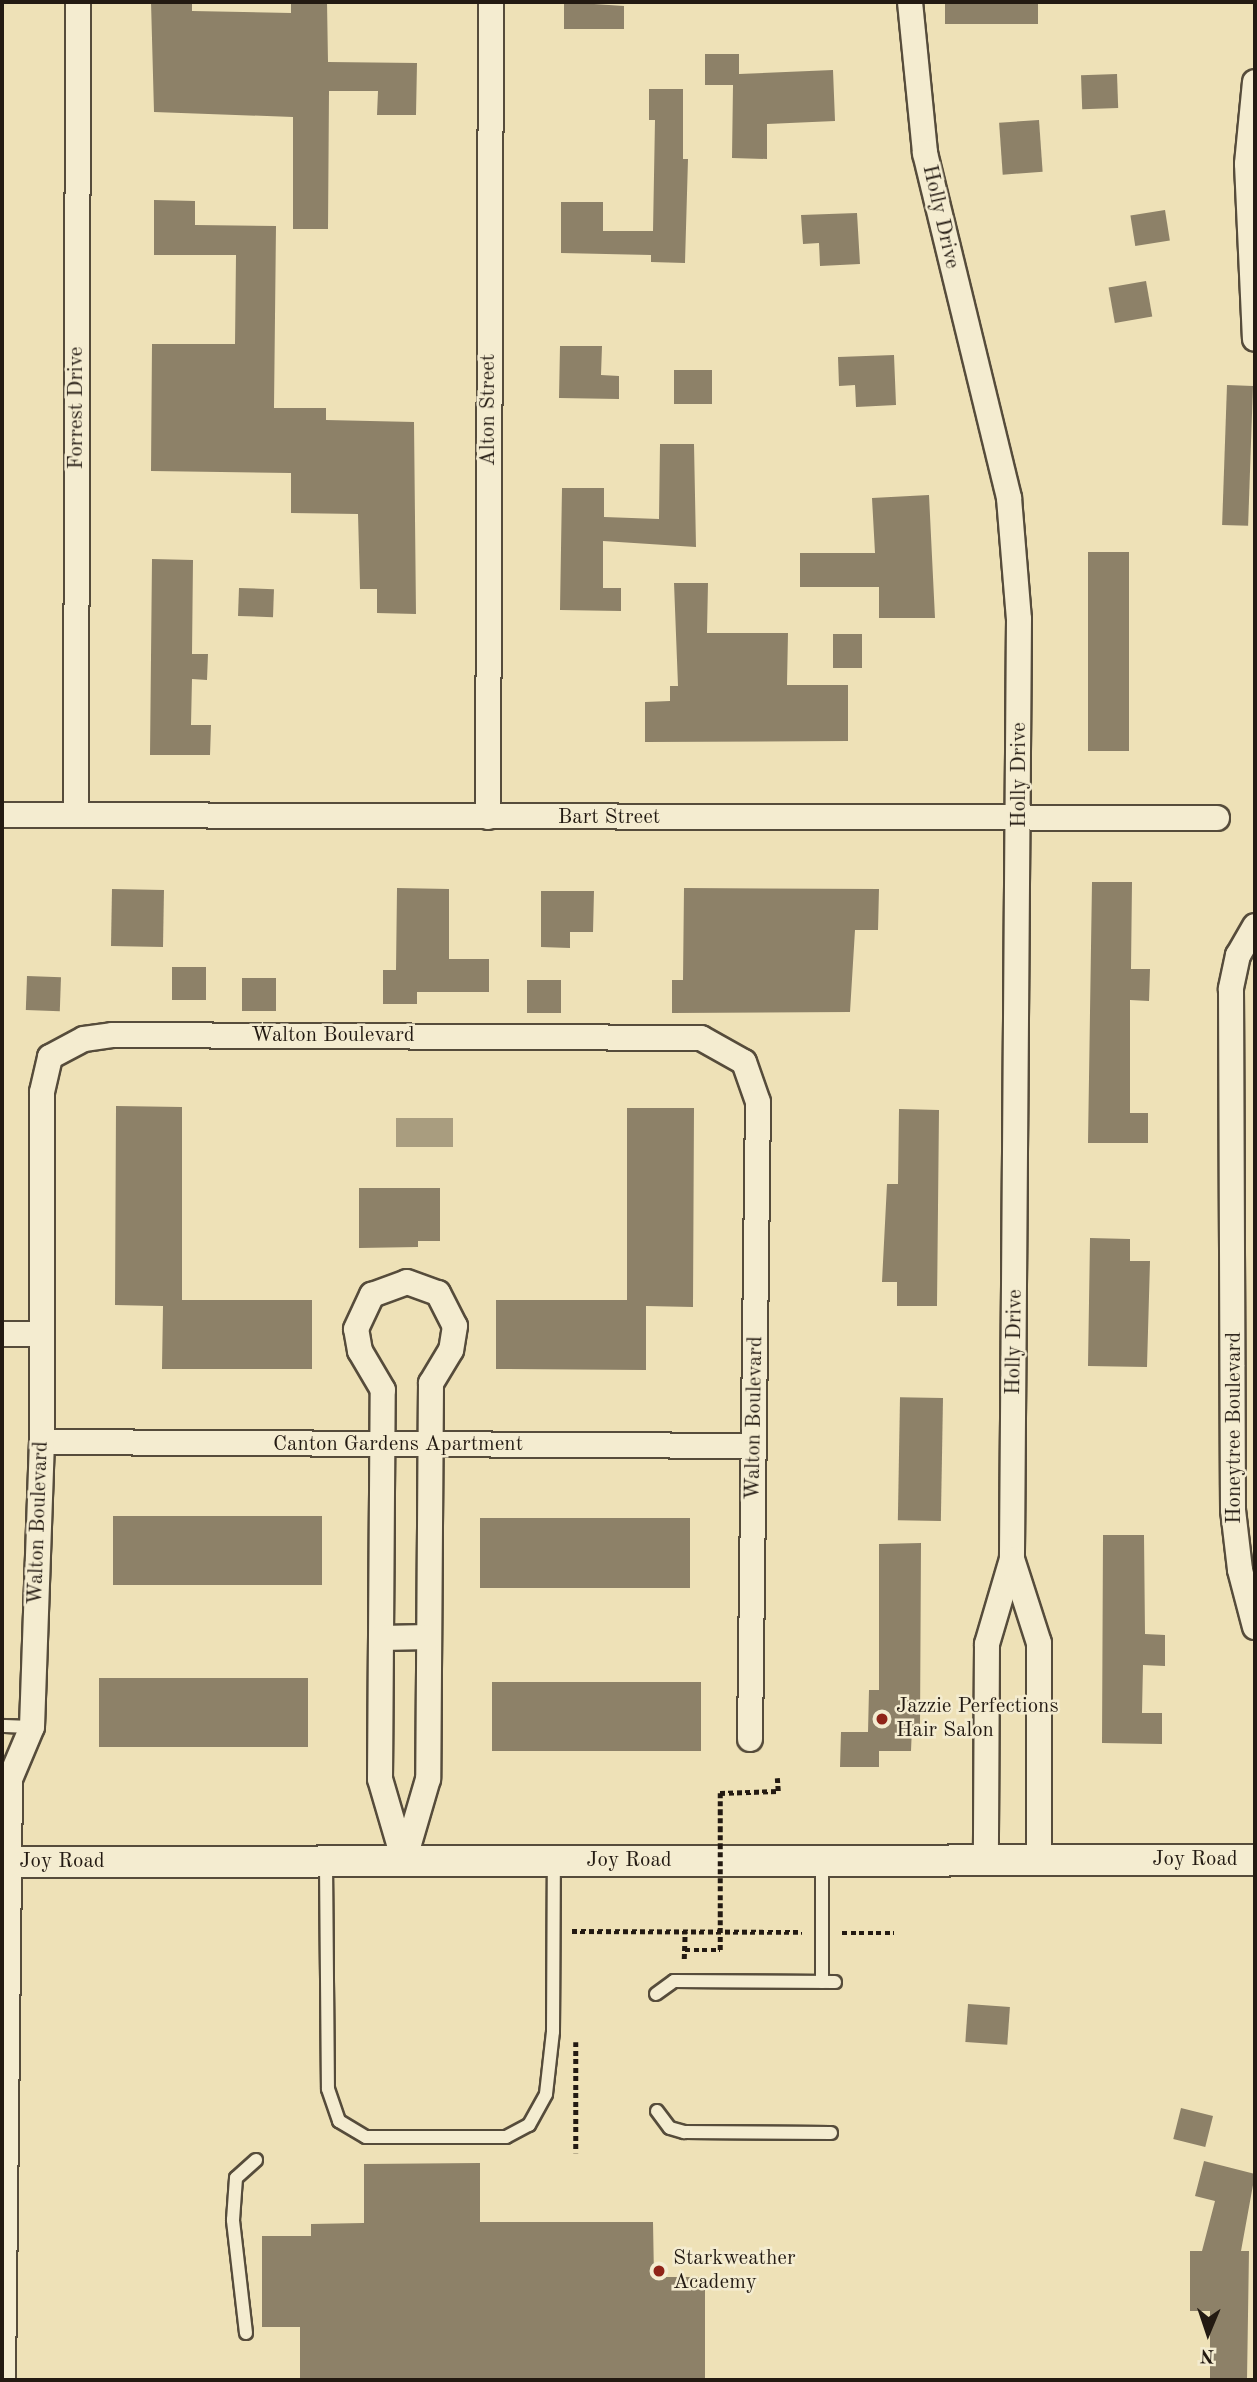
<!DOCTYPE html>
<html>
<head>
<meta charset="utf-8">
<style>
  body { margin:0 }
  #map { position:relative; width:1257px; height:2382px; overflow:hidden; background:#eee1b7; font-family:"Old Standard TT",serif }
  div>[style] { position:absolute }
  .water>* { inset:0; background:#a99d7f; transform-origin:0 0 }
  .building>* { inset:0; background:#8d8168; transform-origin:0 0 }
  .path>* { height:4.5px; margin-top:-2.25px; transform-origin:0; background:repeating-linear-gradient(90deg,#231a12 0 5px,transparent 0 8.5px) }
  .roads { filter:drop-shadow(2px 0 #564c3b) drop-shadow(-2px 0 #564c3b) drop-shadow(0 2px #564c3b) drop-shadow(0 -2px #564c3b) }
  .service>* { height:12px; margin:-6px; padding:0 6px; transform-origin:6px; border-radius:6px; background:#f4ecd0 }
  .minor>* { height:24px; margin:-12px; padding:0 12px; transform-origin:12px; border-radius:12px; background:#f4ecd0 }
  .tertiary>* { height:30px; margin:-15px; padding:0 15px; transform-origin:15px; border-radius:15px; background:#f4ecd0 }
  .path-bridge>* { height:4.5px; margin-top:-2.25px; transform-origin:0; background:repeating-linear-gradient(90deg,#231a12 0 5px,transparent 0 8.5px) }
  .dots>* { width:19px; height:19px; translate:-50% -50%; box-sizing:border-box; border:4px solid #f4ecd0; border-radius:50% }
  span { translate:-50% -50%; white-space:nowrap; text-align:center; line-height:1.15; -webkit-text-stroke:5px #f4ecd0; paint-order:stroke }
  .street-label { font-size:21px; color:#231a12 }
  .poi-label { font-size:21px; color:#231a12 }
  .left { translate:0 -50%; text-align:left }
  .frame { position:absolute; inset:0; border:4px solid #231a12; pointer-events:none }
  .north { position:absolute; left:1173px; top:2298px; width:70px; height:70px; -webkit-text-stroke:5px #f4ecd0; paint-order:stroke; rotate:182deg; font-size:19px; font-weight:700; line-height:28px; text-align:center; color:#231a12 }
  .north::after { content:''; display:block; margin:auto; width:24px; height:32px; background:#231a12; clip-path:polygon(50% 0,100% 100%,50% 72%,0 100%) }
</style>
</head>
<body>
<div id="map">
  <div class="water">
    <div style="left:396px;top:1118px;width:57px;height:29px"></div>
  </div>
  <div class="building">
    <div style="clip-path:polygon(151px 2px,192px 2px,192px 11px,291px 13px,291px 2px,327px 2px,328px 62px,417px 63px,416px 115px,377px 115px,378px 91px,329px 91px,328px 229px,293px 229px,293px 117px,154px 112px)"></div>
    <div style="clip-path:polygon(564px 2px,624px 6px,624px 29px,564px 29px)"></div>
    <div style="left:945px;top:2px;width:93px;height:22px"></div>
    <div style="clip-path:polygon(705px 54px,739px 54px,739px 74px,833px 70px,835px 121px,767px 124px,767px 159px,732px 158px,733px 85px,705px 85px)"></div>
    <div style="left:1117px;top:74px;width:34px;height:36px;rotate:88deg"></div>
    <div style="clip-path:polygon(649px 89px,683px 89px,683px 159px,688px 159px,685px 263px,651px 262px,651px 255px,561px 253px,561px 202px,603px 202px,603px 231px,653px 231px,655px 120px,649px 120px)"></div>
    <div style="left:1039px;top:120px;width:52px;height:40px;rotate:86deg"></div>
    <div style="clip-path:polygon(154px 200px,195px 201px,195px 225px,276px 226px,274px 408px,326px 408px,326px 420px,414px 422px,416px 614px,377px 613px,377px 589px,360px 589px,358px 514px,291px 513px,291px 473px,151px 471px,152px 344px,235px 344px,236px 255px,154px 255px)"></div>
    <div style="left:1165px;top:210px;width:31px;height:35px;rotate:81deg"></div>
    <div style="clip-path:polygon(857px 213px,860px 264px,820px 266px,819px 243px,803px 244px,801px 215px)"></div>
    <div style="left:1146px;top:281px;width:36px;height:38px;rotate:80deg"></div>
    <div style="clip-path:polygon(560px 346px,602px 346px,601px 375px,619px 376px,619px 399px,559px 398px)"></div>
    <div style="clip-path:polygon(894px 355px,896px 405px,856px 407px,855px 385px,839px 386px,838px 357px)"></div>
    <div style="left:674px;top:370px;width:38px;height:34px"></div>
    <div style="left:1227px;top:385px;width:26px;height:140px;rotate:2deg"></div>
    <div style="clip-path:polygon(660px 444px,694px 444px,696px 547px,603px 541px,603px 588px,621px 588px,621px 611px,560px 610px,562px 488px,604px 488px,604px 517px,659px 519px)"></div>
    <div style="clip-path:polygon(929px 495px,935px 618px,879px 618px,879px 587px,800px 587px,800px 553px,875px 553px,872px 498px)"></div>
    <div style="left:1088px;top:552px;width:41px;height:199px"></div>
    <div style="clip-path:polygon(152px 559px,193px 560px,192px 654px,208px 654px,207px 680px,192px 679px,191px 725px,211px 725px,210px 755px,150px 755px)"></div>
    <div style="clip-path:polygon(674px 583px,708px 583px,707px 633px,788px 633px,787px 685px,848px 685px,848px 741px,645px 742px,645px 702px,670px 701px,670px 686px,678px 686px)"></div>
    <div style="left:239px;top:588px;width:35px;height:28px;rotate:2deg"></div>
    <div style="left:833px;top:634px;width:29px;height:34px"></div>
    <div style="clip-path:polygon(1092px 882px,1132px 882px,1131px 969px,1150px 969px,1149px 1001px,1130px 1000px,1130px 1113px,1148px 1113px,1148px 1143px,1088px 1143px)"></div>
    <div style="clip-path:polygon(397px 888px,449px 889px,449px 959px,489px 959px,489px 992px,417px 992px,417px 1004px,383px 1004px,383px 970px,396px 970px)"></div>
    <div style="clip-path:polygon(684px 888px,879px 889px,878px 930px,855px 930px,850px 1012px,672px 1013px,672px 980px,683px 980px)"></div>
    <div style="left:112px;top:889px;width:52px;height:57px;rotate:1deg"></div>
    <div style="clip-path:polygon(541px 891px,594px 891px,593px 932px,570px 932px,570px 948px,541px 947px)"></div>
    <div style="left:172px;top:967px;width:34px;height:33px"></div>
    <div style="left:27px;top:976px;width:34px;height:34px;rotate:2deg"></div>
    <div style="left:242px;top:978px;width:34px;height:33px"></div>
    <div style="left:527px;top:980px;width:34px;height:33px"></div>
    <div style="clip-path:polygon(116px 1106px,182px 1107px,182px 1300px,312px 1300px,312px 1369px,162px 1369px,163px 1306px,115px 1305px)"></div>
    <div style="clip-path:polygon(627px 1108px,694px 1108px,693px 1307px,646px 1306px,646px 1370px,496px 1369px,496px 1300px,627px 1300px)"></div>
    <div style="clip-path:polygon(899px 1109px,939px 1110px,937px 1306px,897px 1306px,897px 1282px,882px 1282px,887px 1184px,898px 1184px)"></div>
    <div style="clip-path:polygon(359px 1188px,440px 1188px,440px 1241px,418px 1241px,418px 1247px,359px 1248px)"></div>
    <div style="clip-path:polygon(1090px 1238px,1130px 1239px,1130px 1261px,1150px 1261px,1147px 1367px,1088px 1366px)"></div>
    <div style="left:943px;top:1398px;width:123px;height:43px;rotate:91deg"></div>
    <div style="left:322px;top:1516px;width:69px;height:209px;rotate:90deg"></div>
    <div style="left:480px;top:1518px;width:210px;height:70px"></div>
    <div style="clip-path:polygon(1103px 1535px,1144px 1535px,1145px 1634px,1165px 1635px,1165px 1666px,1143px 1665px,1142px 1713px,1162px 1713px,1162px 1744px,1102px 1743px)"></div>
    <div style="clip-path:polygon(921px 1543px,920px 1728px,912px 1727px,911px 1751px,879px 1751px,879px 1767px,840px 1767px,841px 1732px,868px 1732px,869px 1690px,879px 1690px,879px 1544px)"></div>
    <div style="left:308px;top:1678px;width:69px;height:209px;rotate:90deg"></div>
    <div style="left:492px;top:1682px;width:209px;height:69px"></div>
    <div style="left:968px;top:2004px;width:42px;height:38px;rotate:4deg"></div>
    <div style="left:1181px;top:2108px;width:33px;height:32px;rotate:14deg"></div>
    <div style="clip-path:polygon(1204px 2161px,1255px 2174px,1241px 2251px,1249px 2251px,1247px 2380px,1210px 2380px,1210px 2311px,1190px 2311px,1190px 2251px,1202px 2251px,1215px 2201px,1195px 2196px)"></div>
    <div style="clip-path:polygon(480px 2163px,480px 2222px,653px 2222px,654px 2277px,705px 2277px,705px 2380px,300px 2380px,300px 2327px,262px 2327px,262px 2236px,311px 2236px,311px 2224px,364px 2223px,364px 2164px)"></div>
  </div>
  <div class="path">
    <div style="left:720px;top:1793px;width:58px;rotate:-2deg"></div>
    <div style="left:778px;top:1791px;width:13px;rotate:-94deg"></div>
    <div style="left:572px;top:1931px;width:230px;rotate:0.2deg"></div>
    <div style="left:842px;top:1933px;width:52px"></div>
    <div style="left:685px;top:1950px;width:35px"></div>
    <div style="left:720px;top:1950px;width:25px;rotate:-90deg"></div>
    <div style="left:684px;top:1959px;width:28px;rotate:-88deg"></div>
    <div style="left:576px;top:2042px;width:111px;rotate:90deg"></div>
  </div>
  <div class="roads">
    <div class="service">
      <div style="left:2px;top:1726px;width:30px;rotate:2deg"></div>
      <div style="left:326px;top:1864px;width:225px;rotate:89.5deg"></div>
      <div style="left:328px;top:2089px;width:34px;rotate:71deg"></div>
      <div style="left:339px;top:2121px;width:31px;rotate:31deg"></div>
      <div style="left:366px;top:2137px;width:140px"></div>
      <div style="left:506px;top:2137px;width:26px;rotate:-28deg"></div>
      <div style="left:529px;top:2125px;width:35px;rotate:-61deg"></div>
      <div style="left:546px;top:2094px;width:62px;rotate:-83.6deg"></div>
      <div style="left:553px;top:2032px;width:170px;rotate:-89.7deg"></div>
      <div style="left:822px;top:1982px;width:122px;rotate:-90deg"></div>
      <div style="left:656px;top:1994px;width:22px;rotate:-36deg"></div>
      <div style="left:674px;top:1981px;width:161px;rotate:0.4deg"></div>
      <div style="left:657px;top:2111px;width:21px;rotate:53deg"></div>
      <div style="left:670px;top:2128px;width:15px;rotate:16deg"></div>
      <div style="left:684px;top:2132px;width:147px;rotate:0.4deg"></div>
      <div style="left:246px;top:2333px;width:114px;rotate:-96.6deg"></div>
      <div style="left:233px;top:2220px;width:42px;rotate:-85.9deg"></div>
      <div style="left:236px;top:2178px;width:27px;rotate:-42deg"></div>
    </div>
    <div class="minor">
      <div style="left:910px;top:2px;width:152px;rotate:84.3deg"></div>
      <div style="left:925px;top:153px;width:355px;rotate:76.3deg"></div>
      <div style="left:1009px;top:498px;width:121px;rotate:85.3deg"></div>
      <div style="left:1019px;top:619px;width:940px;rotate:90.43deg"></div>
      <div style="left:1012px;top:1559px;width:89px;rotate:106.4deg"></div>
      <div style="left:987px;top:1644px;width:215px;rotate:90.3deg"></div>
      <div style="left:1255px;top:82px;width:82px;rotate:95.6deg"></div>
      <div style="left:1247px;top:164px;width:175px;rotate:87.4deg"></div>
      <div style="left:2px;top:815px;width:1215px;rotate:0.14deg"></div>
      <div style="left:76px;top:815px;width:813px;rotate:-89.86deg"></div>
      <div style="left:488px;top:817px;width:815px;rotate:-89.79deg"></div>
      <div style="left:1255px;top:926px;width:34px;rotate:120deg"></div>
      <div style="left:1238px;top:955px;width:35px;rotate:102deg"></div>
      <div style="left:1231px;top:989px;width:521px;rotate:89.78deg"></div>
      <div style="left:1233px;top:1510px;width:60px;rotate:83.3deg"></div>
      <div style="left:1240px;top:1570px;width:59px;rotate:75.3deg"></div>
      <div style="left:407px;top:1282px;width:33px;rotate:20deg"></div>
      <div style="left:438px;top:1293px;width:37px;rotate:63deg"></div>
      <div style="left:455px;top:1326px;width:24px;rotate:99deg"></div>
      <div style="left:451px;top:1350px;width:39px;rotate:121deg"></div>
      <div style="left:431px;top:1383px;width:396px;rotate:90.4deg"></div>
      <div style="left:428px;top:1779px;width:85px;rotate:106.3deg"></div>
      <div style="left:404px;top:1861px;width:85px;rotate:-106.3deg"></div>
      <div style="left:380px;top:1779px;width:389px;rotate:-89.6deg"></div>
      <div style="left:383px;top:1390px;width:45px;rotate:-120.5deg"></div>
      <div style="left:360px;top:1351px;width:22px;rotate:-100deg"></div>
      <div style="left:356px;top:1329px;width:38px;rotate:-65deg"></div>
      <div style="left:372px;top:1295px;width:37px;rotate:-20deg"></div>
      <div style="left:2px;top:1334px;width:39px"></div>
      <div style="left:42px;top:1442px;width:712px;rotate:0.32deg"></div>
      <div style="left:1012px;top:1559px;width:88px;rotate:72.2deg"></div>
      <div style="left:1039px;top:1643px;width:217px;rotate:90deg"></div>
      <div style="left:381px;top:1638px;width:48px;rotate:-1.2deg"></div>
      <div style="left:3px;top:2380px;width:601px;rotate:-89.33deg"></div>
      <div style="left:10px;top:1779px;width:56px;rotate:-67.1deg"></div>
      <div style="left:32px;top:1727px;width:285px;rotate:-88deg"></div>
      <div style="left:42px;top:1442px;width:350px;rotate:-90deg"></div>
      <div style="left:42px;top:1092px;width:36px;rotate:-77deg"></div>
      <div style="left:50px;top:1057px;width:38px;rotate:-28deg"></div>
      <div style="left:84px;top:1039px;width:28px;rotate:-8deg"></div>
      <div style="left:112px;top:1035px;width:589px;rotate:0.29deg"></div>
      <div style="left:701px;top:1038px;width:49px;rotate:29.2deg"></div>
      <div style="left:744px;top:1062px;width:42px;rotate:70.7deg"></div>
      <div style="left:758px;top:1102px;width:637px;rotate:90.72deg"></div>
    </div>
    <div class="tertiary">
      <div style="left:2px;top:1862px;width:1253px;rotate:-0.09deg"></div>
    </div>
  </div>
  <div class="path-bridge">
    <div style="left:720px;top:1925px;width:132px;rotate:-90deg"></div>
  </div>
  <div class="dots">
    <div style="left:882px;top:1719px;background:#8f2418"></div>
    <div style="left:659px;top:2271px;background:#8f2418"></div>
  </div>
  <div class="street-label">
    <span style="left:940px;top:217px;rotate:77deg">Holly Drive</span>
    <span style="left:77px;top:408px;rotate:-90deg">Forrest Drive</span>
    <span style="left:489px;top:410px;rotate:-90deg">Alton Street</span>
    <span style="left:1020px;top:775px;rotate:-90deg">Holly Drive</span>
    <span style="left:609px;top:818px">Bart Street</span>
    <span style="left:333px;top:1036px">Walton Boulevard</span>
    <span style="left:1015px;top:1342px;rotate:-89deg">Holly Drive</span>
    <span style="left:755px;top:1418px;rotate:-89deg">Walton Boulevard</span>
    <span style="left:1235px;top:1428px;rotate:-90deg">Honeytree Boulevard</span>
    <span style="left:398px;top:1445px">Canton Gardens Apartment</span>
    <span style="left:39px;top:1523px;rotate:-88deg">Walton Boulevard</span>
    <span style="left:1195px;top:1860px">Joy Road</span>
    <span style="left:629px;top:1861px">Joy Road</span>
    <span style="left:62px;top:1862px">Joy Road</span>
  </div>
  <div class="poi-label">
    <span class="left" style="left:896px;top:1719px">Jazzie Perfections<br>Hair Salon</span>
    <span class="left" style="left:673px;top:2271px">Starkweather<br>Academy</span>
  </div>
  <div class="frame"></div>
  <div class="north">N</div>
</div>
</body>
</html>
